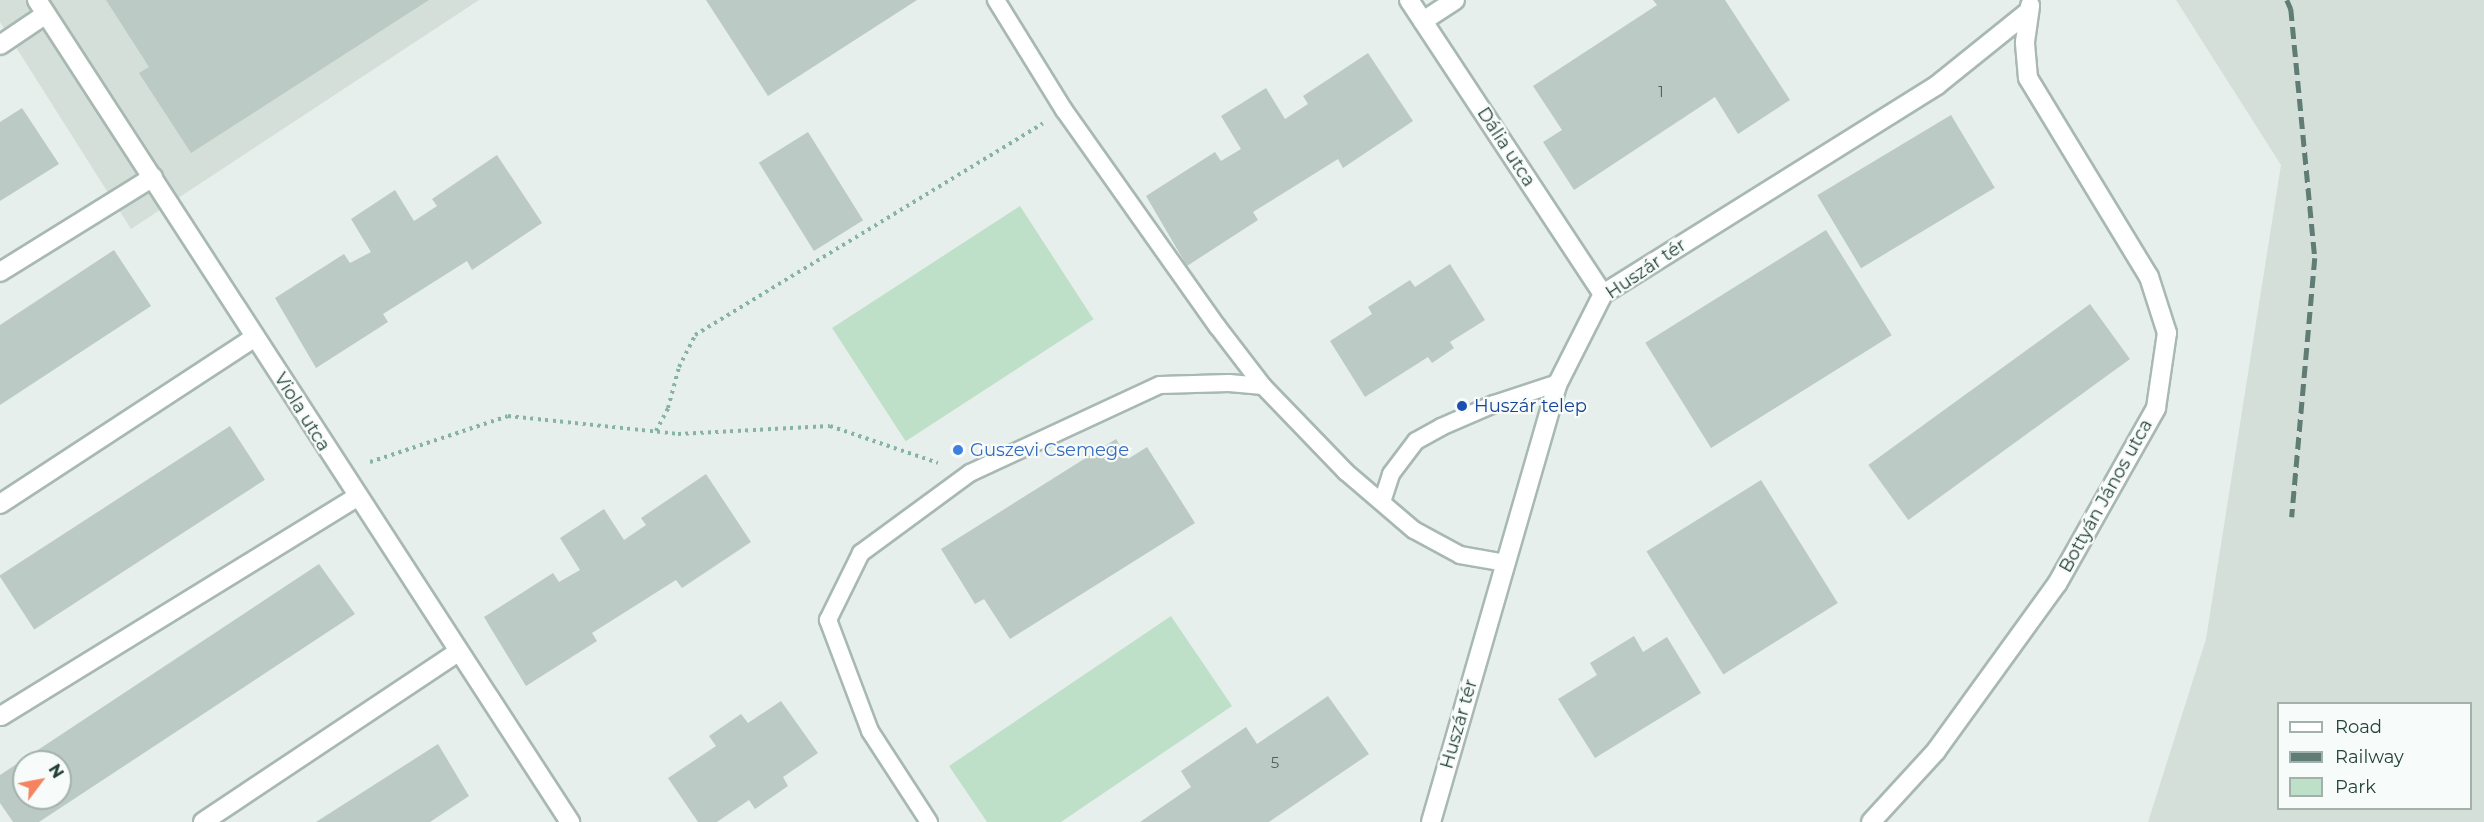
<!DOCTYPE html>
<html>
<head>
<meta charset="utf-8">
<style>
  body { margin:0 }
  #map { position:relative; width:2484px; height:822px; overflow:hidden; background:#e6efeb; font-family:Montserrat,sans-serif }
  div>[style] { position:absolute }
  .built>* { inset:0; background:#d4dfda }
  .green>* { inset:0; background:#bfe0c8; transform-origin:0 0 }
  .building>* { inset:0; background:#bbcac4; transform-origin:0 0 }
  .path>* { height:4px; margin-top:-2px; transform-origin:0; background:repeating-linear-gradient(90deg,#86b3a5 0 3px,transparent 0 7.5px) }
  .roads { filter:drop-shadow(2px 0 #a8b8b2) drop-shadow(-2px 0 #a8b8b2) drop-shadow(0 2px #a8b8b2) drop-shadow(0 -2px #a8b8b2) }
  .service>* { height:16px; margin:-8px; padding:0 8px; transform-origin:8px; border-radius:8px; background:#fff }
  .minor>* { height:18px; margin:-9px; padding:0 9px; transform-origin:9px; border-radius:9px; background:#fff }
  .rail>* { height:4.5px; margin-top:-2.25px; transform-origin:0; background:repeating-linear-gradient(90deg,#5f7d75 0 12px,transparent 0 18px) }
  .dots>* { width:16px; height:16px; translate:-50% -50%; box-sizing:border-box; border:3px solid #f7fbf9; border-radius:50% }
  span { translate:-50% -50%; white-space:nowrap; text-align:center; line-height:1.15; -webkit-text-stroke:4.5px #f7fbf9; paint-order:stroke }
  .number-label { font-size:15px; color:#4a645c }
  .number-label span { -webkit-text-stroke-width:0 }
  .street-label { font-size:18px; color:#24423a }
  .transit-label { font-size:18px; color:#164399 }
  .left { translate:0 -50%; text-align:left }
  .shop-label { font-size:18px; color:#366cbe }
  .legend { position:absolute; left:2277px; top:702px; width:195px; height:108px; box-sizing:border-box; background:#f7fbf9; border:2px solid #a3b1ad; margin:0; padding:8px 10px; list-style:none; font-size:18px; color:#24423a }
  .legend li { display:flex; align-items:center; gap:12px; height:30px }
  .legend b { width:30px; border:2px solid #a3b1ad }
  .north { position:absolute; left:12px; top:750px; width:60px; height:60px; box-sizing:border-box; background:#f7fbf9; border:2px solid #a3b1ad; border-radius:50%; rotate:58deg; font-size:16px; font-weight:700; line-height:24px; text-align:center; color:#24423a }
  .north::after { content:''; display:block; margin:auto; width:21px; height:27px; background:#f4845f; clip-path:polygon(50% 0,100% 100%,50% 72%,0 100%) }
</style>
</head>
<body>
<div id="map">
  <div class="built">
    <div style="clip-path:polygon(0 0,479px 0,131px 229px,0 22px)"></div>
    <div style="clip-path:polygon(evenodd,2176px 0,2484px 0,2484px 822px,2148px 822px,2206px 639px,2281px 165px,2176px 0,2278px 704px,2470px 704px,2470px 808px,2278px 808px,2278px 704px)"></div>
  </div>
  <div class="green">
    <div style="left:1020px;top:206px;width:135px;height:224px;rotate:57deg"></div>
    <div style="clip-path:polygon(1171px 616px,1232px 706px,1061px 822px,987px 822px,949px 766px)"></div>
  </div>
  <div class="building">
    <div style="clip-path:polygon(106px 0,429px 0,191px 153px,139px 73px,149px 67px)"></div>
    <div style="clip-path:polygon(706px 0,917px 0,768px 96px)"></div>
    <div style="clip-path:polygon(1653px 0,1725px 0,1790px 100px,1738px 134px,1715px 97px,1574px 190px,1543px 142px,1562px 130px,1533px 86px,1657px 5px)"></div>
    <div style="clip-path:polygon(1368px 53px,1413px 121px,1343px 168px,1338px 159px,1253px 212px,1258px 220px,1187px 266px,1146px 196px,1215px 152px,1221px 161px,1241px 149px,1221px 116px,1266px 88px,1285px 119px,1308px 104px,1303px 96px)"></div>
    <div style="clip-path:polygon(22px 108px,59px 164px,0 201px,0 122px)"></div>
    <div style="left:1951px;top:115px;width:85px;height:156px;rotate:59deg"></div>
    <div style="left:808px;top:132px;width:104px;height:58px;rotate:58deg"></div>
    <div style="clip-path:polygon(497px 155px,542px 223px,472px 270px,467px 261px,383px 314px,388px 322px,316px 368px,275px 298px,344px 254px,350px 263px,371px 252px,351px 219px,395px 190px,414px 221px,437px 206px,432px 199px)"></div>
    <div style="left:1826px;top:230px;width:124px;height:213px;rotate:58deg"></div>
    <div style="clip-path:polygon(114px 250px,151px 306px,0 405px,0 325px)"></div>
    <div style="clip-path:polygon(1450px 264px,1485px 320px,1450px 342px,1454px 348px,1432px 363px,1428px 357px,1365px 397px,1330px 341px,1372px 314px,1368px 307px,1410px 280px,1415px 287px)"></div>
    <div style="left:2090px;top:304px;width:68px;height:274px;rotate:54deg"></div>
    <div style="left:230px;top:426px;width:64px;height:275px;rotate:57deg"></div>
    <div style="clip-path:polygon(1116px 439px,1128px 459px,1147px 447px,1195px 523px,1010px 639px,984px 599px,975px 604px,941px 549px)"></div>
    <div style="clip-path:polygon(706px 474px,751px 542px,682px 588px,676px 580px,592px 633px,597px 641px,526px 686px,484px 617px,553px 573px,559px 582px,580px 570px,560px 538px,604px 509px,624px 540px,646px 525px,641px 518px)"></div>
    <div style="left:1761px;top:480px;width:145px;height:135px;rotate:58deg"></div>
    <div style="clip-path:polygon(evenodd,319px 564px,355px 614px,39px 822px,13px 822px,0 803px,0 775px,319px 564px,24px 762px,60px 762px,60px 798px,24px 798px,24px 762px)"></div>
    <div style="clip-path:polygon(1634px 636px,1643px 652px,1667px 637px,1701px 693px,1595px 758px,1558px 699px,1597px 675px,1590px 663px)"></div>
    <div style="clip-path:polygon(1328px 696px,1369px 754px,1269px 822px,1140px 822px,1191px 787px,1181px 771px,1246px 727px,1257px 744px)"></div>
    <div style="clip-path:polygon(781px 701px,818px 753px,783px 777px,788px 786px,755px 809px,749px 800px,717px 822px,698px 822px,668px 778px,716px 746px,709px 736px,741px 714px,748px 723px)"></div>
    <div style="clip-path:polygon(438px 744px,469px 796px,430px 822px,316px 822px)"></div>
  </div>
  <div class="path">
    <div style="left:656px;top:431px;width:26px;rotate:-62deg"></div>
    <div style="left:668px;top:408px;width:42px;rotate:-75deg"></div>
    <div style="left:679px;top:367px;width:36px;rotate:-63deg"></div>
    <div style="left:695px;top:335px;width:407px;rotate:-31.3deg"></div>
    <div style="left:370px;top:462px;width:145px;rotate:-18.4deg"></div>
    <div style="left:508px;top:416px;width:171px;rotate:6deg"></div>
    <div style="left:678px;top:434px;width:152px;rotate:-3deg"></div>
    <div style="left:830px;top:426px;width:114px;rotate:18.9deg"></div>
  </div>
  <div class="roads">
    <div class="service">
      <div style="left:996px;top:0;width:129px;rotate:58.3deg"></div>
      <div style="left:1064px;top:110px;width:265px;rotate:54.7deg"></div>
      <div style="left:1217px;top:326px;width:76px;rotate:52.5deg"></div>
      <div style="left:1263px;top:386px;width:120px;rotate:46deg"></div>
      <div style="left:1346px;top:472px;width:89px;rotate:40.5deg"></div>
      <div style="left:1414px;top:530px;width:52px;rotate:28.5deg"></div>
      <div style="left:1460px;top:555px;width:47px;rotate:9.9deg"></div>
      <div style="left:1382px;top:502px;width:29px;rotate:-72deg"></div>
      <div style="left:1391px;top:474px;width:41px;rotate:-52.9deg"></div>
      <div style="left:1416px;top:441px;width:29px;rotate:-29deg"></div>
      <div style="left:1441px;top:427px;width:58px;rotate:-23.5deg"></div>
      <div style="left:1494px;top:404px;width:67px;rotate:-18.2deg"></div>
      <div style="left:929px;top:822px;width:108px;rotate:-123deg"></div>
      <div style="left:870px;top:731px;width:119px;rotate:-110.7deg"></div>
      <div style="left:828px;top:620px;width:75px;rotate:-63.8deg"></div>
      <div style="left:861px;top:553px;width:135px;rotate:-36.3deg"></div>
      <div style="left:970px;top:473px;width:209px;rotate:-24.9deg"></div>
      <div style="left:1160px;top:385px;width:69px;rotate:-1.7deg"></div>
      <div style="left:1229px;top:383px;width:34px;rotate:5deg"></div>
    </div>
    <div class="minor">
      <div style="left:37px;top:0;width:980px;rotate:57.04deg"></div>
      <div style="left:1409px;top:0;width:352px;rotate:56.6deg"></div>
      <div style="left:1423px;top:21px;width:38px;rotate:-33deg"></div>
      <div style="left:0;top:45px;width:55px;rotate:-34deg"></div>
      <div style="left:0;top:272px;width:180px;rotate:-31.8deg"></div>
      <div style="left:0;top:504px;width:305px;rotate:-33.2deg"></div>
      <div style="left:1px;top:716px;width:419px;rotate:-31.6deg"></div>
      <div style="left:203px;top:822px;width:306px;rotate:-33.7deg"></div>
      <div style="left:1431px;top:822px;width:457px;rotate:-73.9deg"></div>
      <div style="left:1558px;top:383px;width:100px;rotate:-63.2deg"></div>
      <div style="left:1603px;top:294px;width:394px;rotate:-32deg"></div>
      <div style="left:1937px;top:85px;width:118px;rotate:-38.8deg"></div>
      <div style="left:1871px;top:822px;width:96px;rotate:-47.5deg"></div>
      <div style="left:1936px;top:751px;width:206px;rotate:-54.1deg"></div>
      <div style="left:2057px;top:584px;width:202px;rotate:-60.6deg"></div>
      <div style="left:2156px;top:408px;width:76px;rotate:-81.7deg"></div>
      <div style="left:2167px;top:333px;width:59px;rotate:-107.8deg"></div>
      <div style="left:2149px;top:277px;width:233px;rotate:-121.3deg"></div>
      <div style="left:2028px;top:78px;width:36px;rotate:-95deg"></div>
      <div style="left:2025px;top:42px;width:37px;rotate:-82deg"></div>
    </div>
  </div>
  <div class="rail">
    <div style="left:2287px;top:0;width:10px;rotate:66deg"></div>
    <div style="left:2291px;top:9px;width:250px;rotate:84.5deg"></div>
    <div style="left:2315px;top:258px;width:260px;rotate:95.1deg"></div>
  </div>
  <div class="dots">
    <div style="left:1462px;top:406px;background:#1a4fb4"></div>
    <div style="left:958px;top:450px;background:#3f7fe0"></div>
  </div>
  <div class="number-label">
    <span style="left:1661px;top:92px">1</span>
    <span style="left:1275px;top:763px">5</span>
  </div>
  <div class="street-label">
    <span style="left:1506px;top:147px;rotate:57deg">Dália utca</span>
    <span style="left:1646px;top:269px;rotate:-34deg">Huszár tér</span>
    <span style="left:302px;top:412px;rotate:58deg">Viola utca</span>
    <span style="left:2106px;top:496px;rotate:-61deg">Bottyán János utca</span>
    <span style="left:1459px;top:724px;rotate:-74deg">Huszár tér</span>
  </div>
  <div class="transit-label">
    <span class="left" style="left:1474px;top:406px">Huszár telep</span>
  </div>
  <div class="shop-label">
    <span class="left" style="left:970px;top:450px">Guszevi Csemege</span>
  </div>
  <ul class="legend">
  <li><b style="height:8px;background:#fff"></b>Road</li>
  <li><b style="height:8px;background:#5f7d75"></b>Railway</li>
  <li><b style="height:16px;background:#bfe0c8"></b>Park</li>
  </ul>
  <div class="north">N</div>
</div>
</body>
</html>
